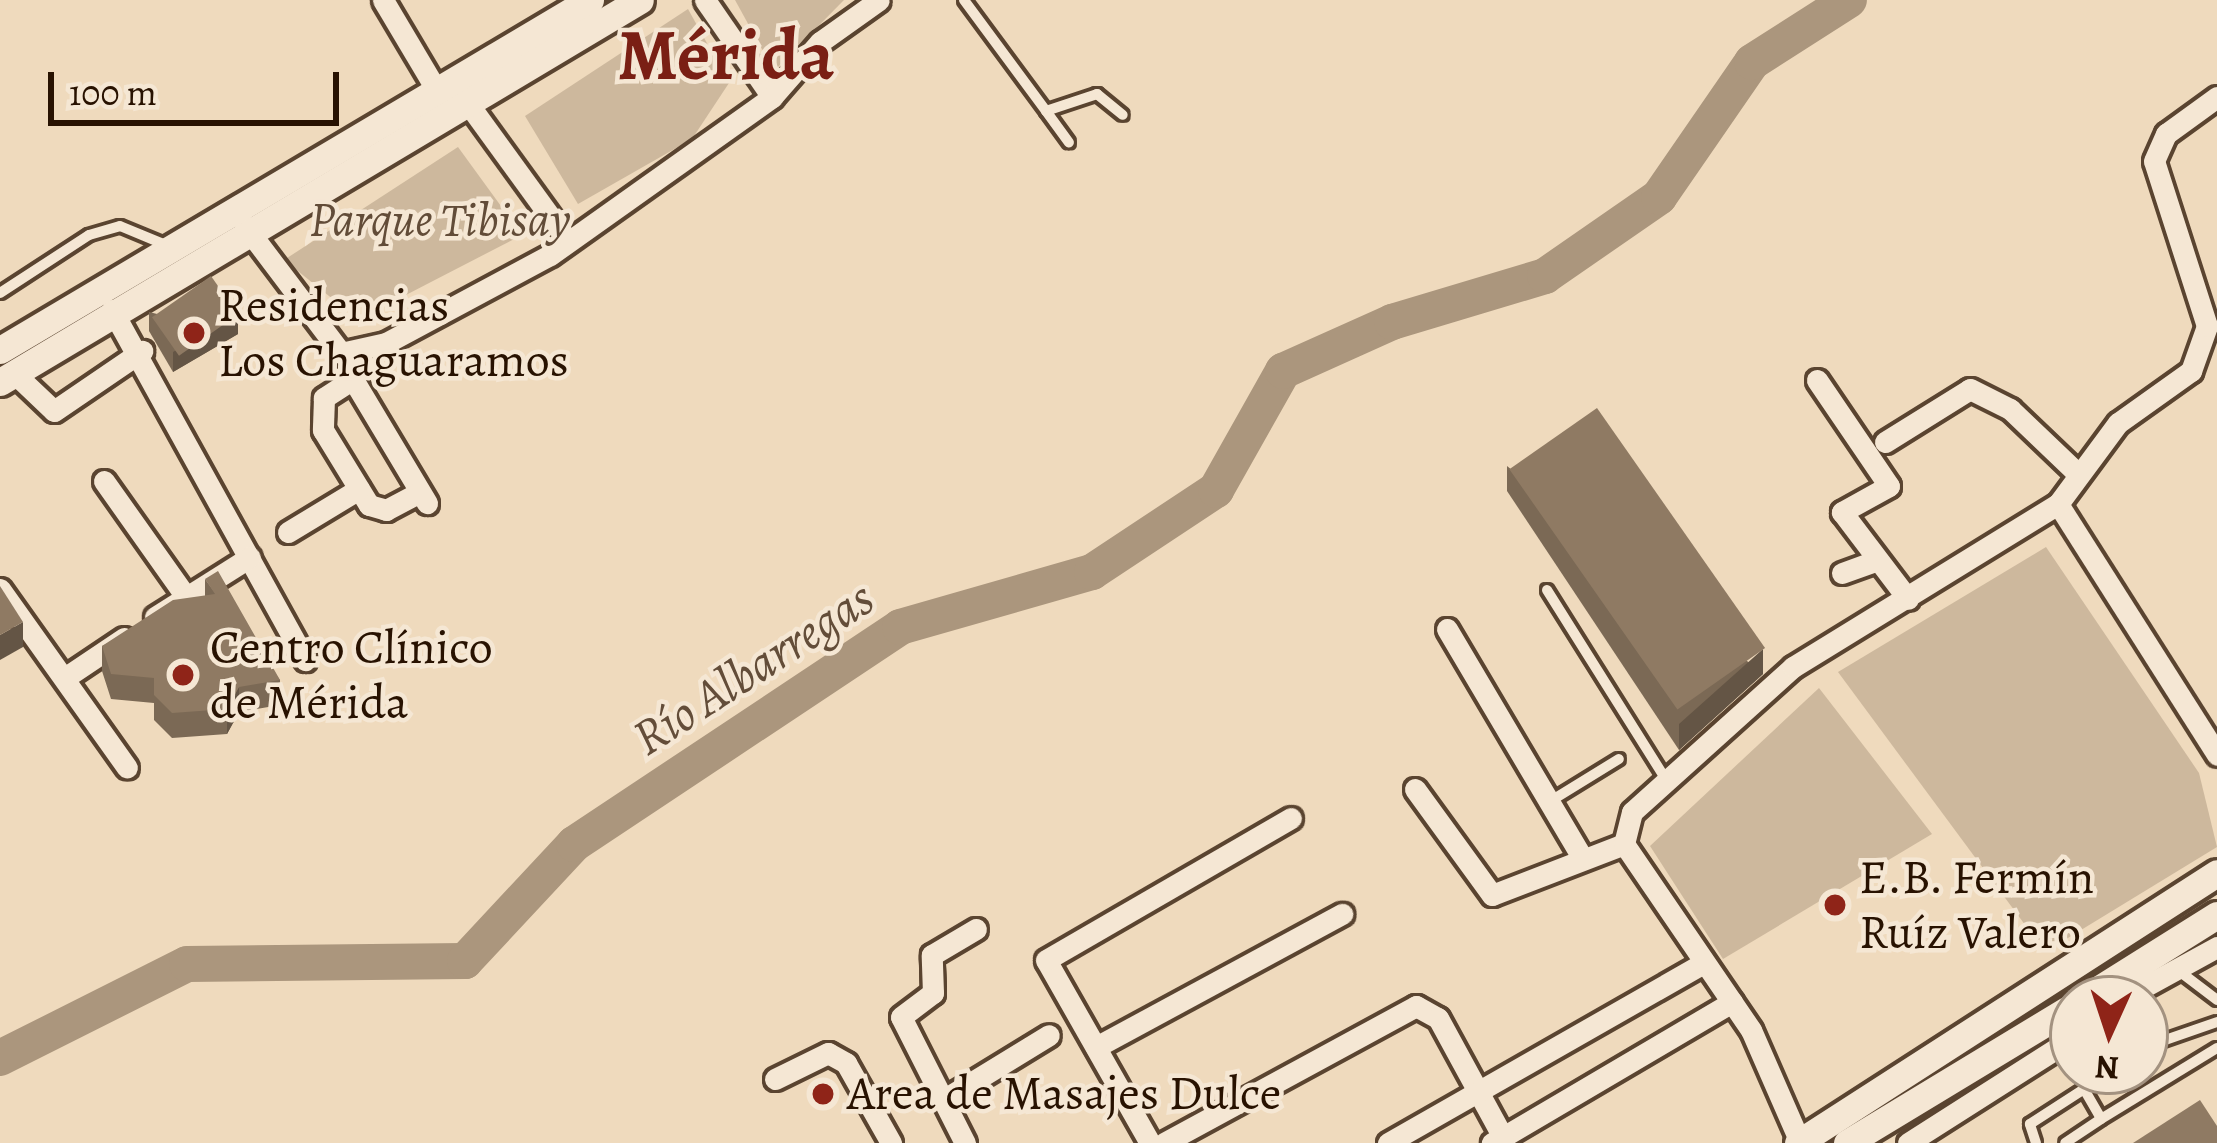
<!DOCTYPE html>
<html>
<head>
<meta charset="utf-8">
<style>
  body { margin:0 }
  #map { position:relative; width:2217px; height:1143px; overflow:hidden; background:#efdabd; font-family:Alegreya,serif }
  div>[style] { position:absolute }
  .green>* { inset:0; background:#cdb89d }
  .river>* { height:36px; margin:-18px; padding:0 18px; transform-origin:18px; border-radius:18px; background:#ab967d }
  .roads { filter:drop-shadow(3px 0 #5a4430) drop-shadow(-3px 0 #5a4430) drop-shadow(0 3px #5a4430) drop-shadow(0 -3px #5a4430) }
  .lane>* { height:10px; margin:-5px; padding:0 5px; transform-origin:5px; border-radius:5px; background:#f5e7d4 }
  .street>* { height:21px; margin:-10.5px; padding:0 10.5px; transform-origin:10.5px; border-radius:10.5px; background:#f5e7d4 }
  .secondary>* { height:27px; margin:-13.5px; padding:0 13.5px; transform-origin:13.5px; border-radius:13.5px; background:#f5e7d4 }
  .wall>* { inset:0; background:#7b6955 }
  .shaded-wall>* { inset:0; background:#645545 }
  .building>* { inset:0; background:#8f7a63; transform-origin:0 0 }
  .dots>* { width:33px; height:33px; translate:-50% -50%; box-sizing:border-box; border:6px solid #f5e7d4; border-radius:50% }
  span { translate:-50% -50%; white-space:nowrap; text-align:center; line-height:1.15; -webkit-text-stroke:9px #f5e7d4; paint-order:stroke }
  .park-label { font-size:48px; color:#624c38; font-style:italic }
  .poi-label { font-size:48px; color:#281201 }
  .left { translate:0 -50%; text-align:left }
  .water-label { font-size:51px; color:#634d39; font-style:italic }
  .town-label { font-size:72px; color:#7a1f14; font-weight:700 }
  .north { position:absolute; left:2049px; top:975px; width:120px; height:120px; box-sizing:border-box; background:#f5e7d4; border:3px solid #a39280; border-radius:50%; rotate:183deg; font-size:33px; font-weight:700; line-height:48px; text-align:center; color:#281201 }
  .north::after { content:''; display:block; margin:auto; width:42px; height:54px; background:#8f2418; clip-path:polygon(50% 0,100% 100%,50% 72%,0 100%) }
  .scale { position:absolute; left:48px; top:72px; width:291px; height:54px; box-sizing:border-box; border:6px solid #281201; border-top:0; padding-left:15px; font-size:36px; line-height:42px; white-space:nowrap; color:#281201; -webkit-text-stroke:9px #f5e7d4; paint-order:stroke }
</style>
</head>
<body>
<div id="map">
  <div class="green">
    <div style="clip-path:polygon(735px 0,844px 0,774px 71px)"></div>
    <div style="clip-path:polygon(688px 9px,729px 83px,692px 139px,578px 204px,525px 116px)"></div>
    <div style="clip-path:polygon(458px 147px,522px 235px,402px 297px,344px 308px,284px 260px)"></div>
    <div style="clip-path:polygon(2046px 547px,2199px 773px,2217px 847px,2045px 952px,1838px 672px)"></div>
    <div style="clip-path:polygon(1819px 688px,1932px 834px,1723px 959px,1650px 846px)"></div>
  </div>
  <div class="river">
    <div style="left:0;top:1058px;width:209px;rotate:-26.7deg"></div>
    <div style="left:187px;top:964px;width:278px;rotate:-0.6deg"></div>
    <div style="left:465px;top:961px;width:160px;rotate:-47deg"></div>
    <div style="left:574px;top:844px;width:392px;rotate:-33.6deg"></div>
    <div style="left:900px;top:627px;width:200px;rotate:-16deg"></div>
    <div style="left:1092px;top:572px;width:149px;rotate:-33.5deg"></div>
    <div style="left:1216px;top:490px;width:137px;rotate:-60.6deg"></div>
    <div style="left:1283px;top:371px;width:120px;rotate:-24.2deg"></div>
    <div style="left:1392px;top:322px;width:160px;rotate:-16.7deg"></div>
    <div style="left:1545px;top:276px;width:139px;rotate:-34.7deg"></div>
    <div style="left:1659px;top:197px;width:164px;rotate:-55.4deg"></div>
    <div style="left:1752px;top:62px;width:115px;rotate:-32.6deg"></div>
  </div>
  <div class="roads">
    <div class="lane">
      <div style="left:964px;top:0;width:138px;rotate:53.5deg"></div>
      <div style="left:1046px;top:111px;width:54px;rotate:-18.4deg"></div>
      <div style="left:1097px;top:94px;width:33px;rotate:39deg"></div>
      <div style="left:1046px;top:111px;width:39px;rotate:54deg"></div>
      <div style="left:0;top:293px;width:106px;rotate:-33.1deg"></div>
      <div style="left:89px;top:235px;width:32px;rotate:-16deg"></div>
      <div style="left:120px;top:226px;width:50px;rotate:22.4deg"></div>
      <div style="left:1547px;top:590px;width:226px;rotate:57.9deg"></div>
      <div style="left:1549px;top:802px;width:82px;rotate:-31.6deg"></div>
      <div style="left:2179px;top:971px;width:48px;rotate:37.3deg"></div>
      <div style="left:2145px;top:1047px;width:76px;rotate:-19.1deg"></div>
      <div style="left:2084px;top:1089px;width:32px;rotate:-35deg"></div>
      <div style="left:2101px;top:1119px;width:136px;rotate:-31.5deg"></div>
      <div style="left:2036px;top:1143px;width:20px;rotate:-108deg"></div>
      <div style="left:2030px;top:1124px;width:64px;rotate:-32.9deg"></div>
      <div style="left:2084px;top:1089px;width:34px;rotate:60deg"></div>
      <div style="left:2101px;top:1119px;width:43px;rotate:146.3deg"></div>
    </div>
    <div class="street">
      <div style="left:383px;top:0;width:100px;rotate:59.3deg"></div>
      <div style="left:705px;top:0;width:118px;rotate:55.4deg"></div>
      <div style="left:464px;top:98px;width:175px;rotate:54deg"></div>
      <div style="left:245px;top:226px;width:159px;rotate:52.9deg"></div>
      <div style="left:341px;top:353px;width:46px;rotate:-12.5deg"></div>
      <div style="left:386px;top:343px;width:186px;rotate:-28.2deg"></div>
      <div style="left:550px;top:255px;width:272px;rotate:-35.4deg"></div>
      <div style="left:772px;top:97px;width:73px;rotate:-48.9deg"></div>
      <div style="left:820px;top:42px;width:72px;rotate:-35.4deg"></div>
      <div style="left:112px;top:310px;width:400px;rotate:61.1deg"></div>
      <div style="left:348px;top:371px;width:154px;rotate:59.1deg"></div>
      <div style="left:14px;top:373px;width:55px;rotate:43.5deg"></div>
      <div style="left:54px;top:411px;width:107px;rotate:-34.3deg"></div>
      <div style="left:353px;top:379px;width:35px;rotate:147deg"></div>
      <div style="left:324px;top:398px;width:32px;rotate:92deg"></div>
      <div style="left:323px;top:430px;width:88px;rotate:58.5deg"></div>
      <div style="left:369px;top:505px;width:18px;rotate:16deg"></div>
      <div style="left:386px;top:510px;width:38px;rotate:-28deg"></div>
      <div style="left:1817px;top:380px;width:128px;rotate:55.8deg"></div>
      <div style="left:1889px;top:486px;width:54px;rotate:151deg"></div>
      <div style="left:1842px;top:512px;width:109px;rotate:52.8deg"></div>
      <div style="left:1885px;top:442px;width:100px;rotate:-31.9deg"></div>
      <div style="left:1970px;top:389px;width:45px;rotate:26.6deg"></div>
      <div style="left:2010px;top:409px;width:94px;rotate:43.7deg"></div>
      <div style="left:104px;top:481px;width:138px;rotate:54.7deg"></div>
      <div style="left:2058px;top:504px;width:297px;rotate:57.6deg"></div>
      <div style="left:288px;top:532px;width:83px;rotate:-31.2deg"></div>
      <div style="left:1842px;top:573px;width:32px;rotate:-20deg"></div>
      <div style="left:0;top:589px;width:219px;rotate:54.6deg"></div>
      <div style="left:155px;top:617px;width:112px;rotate:-32.3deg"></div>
      <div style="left:1447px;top:629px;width:267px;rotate:59.4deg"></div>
      <div style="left:66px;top:677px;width:70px;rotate:-33.9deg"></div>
      <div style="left:1415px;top:789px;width:131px;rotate:54deg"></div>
      <div style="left:1492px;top:895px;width:142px;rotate:-21.1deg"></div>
      <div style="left:2122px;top:999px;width:108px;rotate:-28.7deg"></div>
      <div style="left:1096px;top:1047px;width:280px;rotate:-28.4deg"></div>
      <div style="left:775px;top:1079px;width:59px;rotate:-26.1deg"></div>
      <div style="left:828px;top:1053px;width:21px;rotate:29deg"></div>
      <div style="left:846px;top:1063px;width:92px;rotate:60.6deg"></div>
      <div style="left:943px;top:1100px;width:124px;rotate:-31.5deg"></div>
      <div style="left:1503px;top:1137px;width:266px;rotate:-30.5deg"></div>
      <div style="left:1800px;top:1142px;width:122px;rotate:-113.6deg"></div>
      <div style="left:1751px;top:1030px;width:225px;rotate:-124.3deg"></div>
      <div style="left:1624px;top:844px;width:33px;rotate:-76deg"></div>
      <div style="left:1632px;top:812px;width:217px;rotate:-42deg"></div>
      <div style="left:1793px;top:667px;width:311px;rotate:-31.6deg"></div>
      <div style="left:2058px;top:504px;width:101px;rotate:-53.5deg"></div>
      <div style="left:2118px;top:423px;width:90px;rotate:-35.5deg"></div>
      <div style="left:2191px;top:371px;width:48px;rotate:-70.4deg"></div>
      <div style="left:2207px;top:326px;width:173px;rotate:-107.8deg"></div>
      <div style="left:2154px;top:161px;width:30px;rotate:-66deg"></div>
      <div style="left:2166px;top:134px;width:63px;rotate:-36deg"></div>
      <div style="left:965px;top:1143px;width:141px;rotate:-116.9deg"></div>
      <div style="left:901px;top:1017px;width:40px;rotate:-37deg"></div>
      <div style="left:933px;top:993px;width:38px;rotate:-92deg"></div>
      <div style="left:932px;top:955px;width:51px;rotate:-30.6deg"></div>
      <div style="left:1150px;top:1143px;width:210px;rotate:-119.6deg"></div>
      <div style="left:1046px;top:960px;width:283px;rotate:-30.1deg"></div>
      <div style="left:1164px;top:1143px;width:287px;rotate:-28.5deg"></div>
      <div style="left:1416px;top:1006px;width:25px;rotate:29deg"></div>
      <div style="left:1438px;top:1018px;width:136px;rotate:61.4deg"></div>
      <div style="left:1503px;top:1137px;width:13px;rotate:151deg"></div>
      <div style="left:1388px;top:1143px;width:363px;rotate:-29.7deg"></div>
      <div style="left:1908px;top:1143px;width:196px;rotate:-32.5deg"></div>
    </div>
    <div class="secondary">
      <div style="left:0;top:350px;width:686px;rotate:-30.68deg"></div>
      <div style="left:0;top:382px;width:745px;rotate:-30.83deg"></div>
      <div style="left:2083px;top:999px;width:158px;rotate:-32.1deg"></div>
      <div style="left:1798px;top:1143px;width:498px;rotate:-32.8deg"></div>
      <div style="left:1847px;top:1143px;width:264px;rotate:-31.2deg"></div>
    </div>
  </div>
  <div class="wall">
    <div style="clip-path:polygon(149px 312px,238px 334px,173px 372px,149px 331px)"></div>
    <div style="clip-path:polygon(1507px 466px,1763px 674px,1679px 750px,1507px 491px)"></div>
    <div style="clip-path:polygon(205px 579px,280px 680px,280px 705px,239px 712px,227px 734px,172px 738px,154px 720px,154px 703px,111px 699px,102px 671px,102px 646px,205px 596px)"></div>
  </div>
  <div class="shaded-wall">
    <div style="clip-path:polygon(238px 315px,238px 334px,173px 372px,173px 352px)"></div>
    <div style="clip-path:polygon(23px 622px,23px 647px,0 660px,0 635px)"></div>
    <div style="clip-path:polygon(1763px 649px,1763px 674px,1679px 750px,1679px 724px)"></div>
    <div style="clip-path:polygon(239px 687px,239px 712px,227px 734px,227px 709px)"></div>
  </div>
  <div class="building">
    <div style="left:211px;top:276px;width:47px;height:72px;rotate:55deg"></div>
    <div style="left:1597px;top:408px;width:293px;height:107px;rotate:55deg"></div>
    <div style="clip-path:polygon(218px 571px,280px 680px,239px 687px,227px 709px,172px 713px,154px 695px,154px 678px,111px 674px,102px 646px,173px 600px,215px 594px,205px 579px)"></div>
    <div style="clip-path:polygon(0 586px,23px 622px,0 635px)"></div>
    <div style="clip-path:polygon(2200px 1100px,2217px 1126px,2217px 1143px,2133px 1143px)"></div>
  </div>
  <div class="dots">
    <div style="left:194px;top:333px;background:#8f2418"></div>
    <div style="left:183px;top:675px;background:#8f2418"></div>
    <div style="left:1835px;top:905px;background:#8f2418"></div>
    <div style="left:823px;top:1094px;background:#8f2418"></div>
  </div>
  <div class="park-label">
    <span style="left:440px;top:220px">Parque Tibisay</span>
  </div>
  <div class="poi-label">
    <span class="left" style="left:218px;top:333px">Residencias<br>Los Chaguaramos</span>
    <span class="left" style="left:210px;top:675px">Centro Clínico<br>de Mérida</span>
    <span class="left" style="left:1859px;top:905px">E.B. Fermín<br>Ruíz Valero</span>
    <span class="left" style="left:847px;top:1094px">Area de Masajes Dulce</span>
  </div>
  <div class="water-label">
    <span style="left:753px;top:668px;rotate:-33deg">Río Albarregas</span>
  </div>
  <div class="town-label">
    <span style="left:726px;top:55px">Mérida</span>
  </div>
  <div class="north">N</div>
  <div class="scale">100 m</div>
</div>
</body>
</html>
